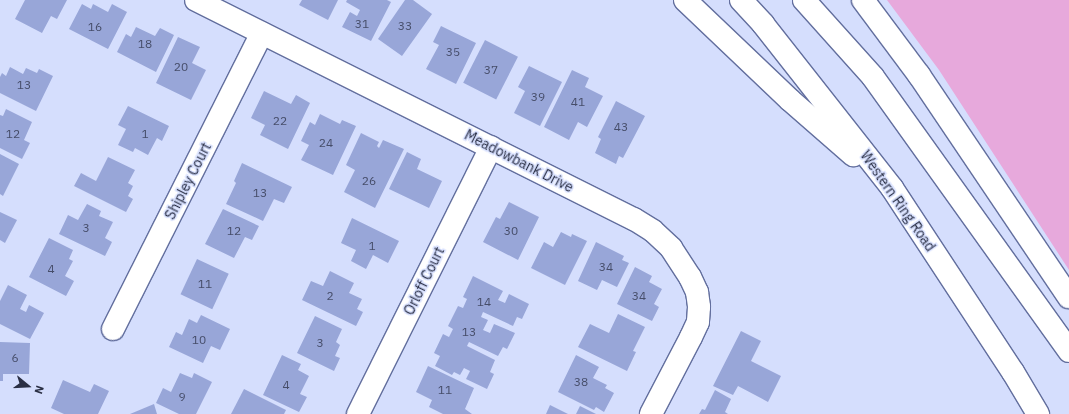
<!DOCTYPE html>
<html>
<head>
<meta charset="utf-8">
<style>
  body { margin:0 }
  #map { position:relative; width:1069px; height:414px; overflow:hidden; background:#d5defd; font-family:"IBM Plex Sans",sans-serif }
  div>[style] { position:absolute }
  .green>* { inset:0; background:#e7a9dc }
  .building>* { inset:0; background:#98a6d8; transform-origin:0 0 }
  .roads { filter:drop-shadow(1px 0 #636f9e) drop-shadow(-1px 0 #636f9e) drop-shadow(0 1px #636f9e) drop-shadow(0 -1px #636f9e) }
  .minor>* { height:22px; margin:-11px; padding:0 11px; transform-origin:11px; border-radius:11px; background:#fff }
  .highway>* { height:22px; margin:-11px; padding:0 11px; transform-origin:11px; border-radius:11px; background:#fff }
  span { translate:-50% -50%; white-space:nowrap; text-align:center; line-height:1.15; -webkit-text-stroke:3px #d5defd; paint-order:stroke }
  .number-label { font-size:12px; color:#464d69 }
  .number-label span { -webkit-text-stroke-width:0 }
  .street-label { font-size:14px; color:#2a2f44 }
  .north { position:absolute; left:8px; top:366px; width:40px; height:40px; -webkit-text-stroke:3px #d5defd; paint-order:stroke; rotate:108deg; font-size:11px; font-weight:700; line-height:16px; text-align:center; color:#2a2f44 }
  .north::after { content:''; display:block; margin:auto; width:14px; height:18px; background:#2a2f44; clip-path:polygon(50% 0,100% 100%,50% 72%,0 100%) }
</style>
</head>
<body>
<div id="map">
  <div class="green">
    <div style="clip-path:polygon(887px 0,1069px 0,1069px 270px,939px 70px)"></div>
  </div>
  <div class="building">
    <div style="clip-path:polygon(25px 0,67px 0,57px 19px,51px 16px,42px 33px,15px 19px)"></div>
    <div style="clip-path:polygon(302px 0,338px 0,328px 20px,299px 5px)"></div>
    <div style="clip-path:polygon(347px 0,387px 0,391px 2px,371px 41px,342px 27px,350px 12px,357px 16px,360px 10px,346px 2px)"></div>
    <div style="clip-path:polygon(405px 0,413px 0,432px 14px,402px 56px,378px 39px)"></div>
    <div style="clip-path:polygon(82px 4px,91px 9px,93px 4px,108px 12px,112px 4px,127px 12px,108px 49px,69px 29px)"></div>
    <div style="clip-path:polygon(441px 26px,476px 43px,456px 84px,426px 69px,439px 45px,433px 42px)"></div>
    <div style="clip-path:polygon(136px 27px,155px 36px,160px 28px,174px 35px,156px 72px,117px 52px,126px 34px,131px 37px)"></div>
    <div style="clip-path:polygon(178px 37px,200px 47px,192px 63px,206px 70px,191px 100px,156px 83px)"></div>
    <div style="left:485px;top:40px;width:37px;height:48px;rotate:27deg"></div>
    <div style="clip-path:polygon(529px 66px,562px 82px,540px 126px,514px 113px,525px 91px,518px 87px)"></div>
    <div style="clip-path:polygon(10px 67px,23px 74px,26px 68px,37px 73px,39px 69px,53px 76px,36px 111px,0 93px,0 77px,2px 73px,6px 76px)"></div>
    <div style="clip-path:polygon(572px 70px,589px 78px,585px 87px,603px 96px,587px 127px,578px 122px,569px 140px,544px 127px)"></div>
    <div style="clip-path:polygon(264px 91px,291px 104px,296px 95px,310px 103px,288px 149px,260px 135px,265px 125px,251px 118px)"></div>
    <div style="clip-path:polygon(616px 101px,645px 116px,623px 158px,619px 156px,616px 164px,595px 153px,601px 139px,598px 137px)"></div>
    <div style="clip-path:polygon(128px 106px,169px 126px,162px 141px,157px 138px,148px 155px,135px 148px,133px 152px,118px 145px,126px 129px,118px 125px)"></div>
    <div style="clip-path:polygon(6px 109px,32px 122px,24px 140px,30px 143px,22px 159px,0 148px,0 115px,3px 116px)"></div>
    <div style="clip-path:polygon(320px 114px,340px 124px,342px 120px,356px 126px,333px 175px,301px 160px,309px 145px,301px 141px,310px 122px,315px 125px)"></div>
    <div style="clip-path:polygon(361px 133px,379px 142px,377px 146px,379px 148px,383px 140px,404px 149px,375px 208px,344px 192px,355px 170px,346px 165px)"></div>
    <div style="clip-path:polygon(407px 152px,421px 159px,417px 169px,442px 181px,429px 208px,389px 189px)"></div>
    <div style="clip-path:polygon(0 154px,19px 164px,3px 196px,0 194px)"></div>
    <div style="clip-path:polygon(108px 157px,135px 170px,128px 183px,133px 186px,128px 196px,133px 199px,126px 212px,74px 186px,81px 173px,96px 181px)"></div>
    <div style="clip-path:polygon(242px 163px,292px 187px,284px 203px,274px 199px,263px 221px,226px 204px,236px 183px,234px 181px)"></div>
    <div style="clip-path:polygon(509px 202px,539px 217px,518px 260px,483px 242px,496px 217px,500px 219px)"></div>
    <div style="clip-path:polygon(87px 204px,101px 211px,99px 216px,113px 222px,105px 238px,112px 242px,105px 256px,59px 234px,68px 215px,78px 220px)"></div>
    <div style="clip-path:polygon(223px 209px,259px 226px,252px 240px,245px 237px,234px 258px,205px 244px)"></div>
    <div style="clip-path:polygon(0 212px,17px 220px,5px 243px,0 240px)"></div>
    <div style="clip-path:polygon(352px 218px,399px 241px,388px 263px,373px 255px,366px 269px,351px 261px,356px 250px,341px 243px)"></div>
    <div style="clip-path:polygon(561px 232px,571px 237px,572px 234px,587px 241px,565px 285px,531px 268px,544px 242px,553px 247px)"></div>
    <div style="clip-path:polygon(49px 238px,73px 250px,69px 259px,73px 261px,65px 276px,74px 281px,66px 296px,29px 277px)"></div>
    <div style="clip-path:polygon(596px 242px,624px 256px,622px 260px,629px 263px,617px 287px,602px 280px,597px 290px,578px 281px)"></div>
    <div style="left:197px;top:259px;width:35px;height:39px;rotate:25deg"></div>
    <div style="clip-path:polygon(635px 267px,652px 276px,649px 282px,662px 289px,654px 304px,659px 307px,652px 321px,617px 304px)"></div>
    <div style="clip-path:polygon(330px 271px,354px 283px,349px 293px,362px 299px,357px 309px,363px 312px,356px 326px,302px 300px,311px 281px,323px 286px)"></div>
    <div style="clip-path:polygon(473px 276px,503px 291px,498px 300px,505px 303px,509px 294px,529px 304px,522px 319px,517px 317px,513px 326px,483px 312px,481px 317px,488px 320px,483px 330px,490px 333px,494px 324px,515px 333px,507px 349px,503px 347px,498px 356px,469px 342px,467px 346px,495px 360px,490px 372px,494px 374px,487px 389px,466px 379px,470px 371px,464px 368px,460px 375px,454px 372px,452px 375px,435px 366px,440px 356px,434px 353px,443px 334px,449px 337px,453px 329px,448px 326px,458px 306px,463px 308px,467px 299px,463px 297px)"></div>
    <div style="clip-path:polygon(8px 285px,27px 295px,20px 309px,26px 312px,29px 305px,44px 313px,30px 339px,0 324px,0 301px)"></div>
    <div style="clip-path:polygon(618px 314px,645px 327px,633px 351px,636px 352px,627px 371px,578px 347px,590px 324px,609px 333px)"></div>
    <div style="clip-path:polygon(201px 315px,230px 329px,220px 350px,211px 346px,203px 363px,169px 347px,176px 332px,182px 335px,189px 319px,197px 323px)"></div>
    <div style="clip-path:polygon(315px 316px,342px 329px,336px 342px,340px 345px,335px 356px,340px 358px,334px 371px,297px 353px)"></div>
    <div style="clip-path:polygon(741px 331px,761px 341px,751px 361px,781px 376px,768px 402px,738px 386px,733px 395px,713px 386px)"></div>
    <div style="clip-path:polygon(0 342px,30px 343px,29px 374px,3px 374px,3px 381px,0 381px)"></div>
    <div style="clip-path:polygon(282px 355px,301px 364px,298px 370px,309px 376px,300px 394px,307px 397px,299px 412px,263px 395px)"></div>
    <div style="clip-path:polygon(576px 355px,599px 367px,593px 378px,607px 385px,605px 388px,614px 393px,604px 412px,596px 407px,594px 410px,558px 392px)"></div>
    <div style="clip-path:polygon(428px 366px,474px 388px,465px 409px,472px 414px,443px 414px,429px 407px,432px 400px,416px 392px)"></div>
    <div style="clip-path:polygon(180px 373px,192px 378px,194px 373px,212px 382px,196px 414px,179px 414px,156px 403px,163px 388px,171px 392px)"></div>
    <div style="clip-path:polygon(63px 380px,90px 392px,94px 384px,109px 391px,98px 414px,64px 414px,51px 408px)"></div>
    <div style="clip-path:polygon(244px 389px,286px 410px,284px 414px,231px 414px)"></div>
    <div style="clip-path:polygon(715px 390px,731px 399px,725px 412px,728px 414px,699px 414px,702px 409px,705px 410px)"></div>
    <div style="clip-path:polygon(154px 404px,157px 414px,130px 414px)"></div>
    <div style="clip-path:polygon(550px 405px,568px 414px,546px 414px)"></div>
    <div style="clip-path:polygon(580px 406px,596px 414px,576px 414px)"></div>
  </div>
  <div class="roads">
    <div class="minor">
      <div style="left:196px;top:0;width:490px;rotate:26.6deg"></div>
      <div style="left:634px;top:219px;width:22px;rotate:32deg"></div>
      <div style="left:653px;top:231px;width:25px;rotate:43deg"></div>
      <div style="left:671px;top:248px;width:35px;rotate:57deg"></div>
      <div style="left:690px;top:277px;width:17px;rotate:65deg"></div>
      <div style="left:697px;top:292px;width:15px;rotate:82deg"></div>
      <div style="left:699px;top:307px;width:15px;rotate:94deg"></div>
      <div style="left:698px;top:322px;width:17px;rotate:115deg"></div>
      <div style="left:691px;top:337px;width:87px;rotate:117.5deg"></div>
      <div style="left:113px;top:329px;width:331px;rotate:-63.3deg"></div>
      <div style="left:358px;top:414px;width:298px;rotate:-63.5deg"></div>
    </div>
    <div class="highway">
      <div style="left:685px;top:0;width:145px;rotate:43.6deg"></div>
      <div style="left:790px;top:100px;width:84px;rotate:41.1deg"></div>
      <div style="left:741px;top:0;width:33px;rotate:47deg"></div>
      <div style="left:763px;top:24px;width:209px;rotate:51.8deg"></div>
      <div style="left:892px;top:188px;width:220px;rotate:56.7deg"></div>
      <div style="left:1013px;top:372px;width:49px;rotate:59.2deg"></div>
      <div style="left:804px;top:0;width:103px;rotate:48.1deg"></div>
      <div style="left:873px;top:77px;width:337px;rotate:54.4deg"></div>
      <div style="left:863px;top:0;width:94px;rotate:53.3deg"></div>
      <div style="left:919px;top:75px;width:268px;rotate:56deg"></div>
    </div>
  </div>
  <div class="number-label">
    <span style="left:362px;top:24px">31</span>
    <span style="left:405px;top:26px">33</span>
    <span style="left:95px;top:27px">16</span>
    <span style="left:145px;top:44px">18</span>
    <span style="left:453px;top:52px">35</span>
    <span style="left:181px;top:67px">20</span>
    <span style="left:491px;top:70px">37</span>
    <span style="left:24px;top:85px">13</span>
    <span style="left:538px;top:97px">39</span>
    <span style="left:578px;top:102px">41</span>
    <span style="left:280px;top:121px">22</span>
    <span style="left:621px;top:127px">43</span>
    <span style="left:13px;top:134px">12</span>
    <span style="left:145px;top:134px">1</span>
    <span style="left:326px;top:143px">24</span>
    <span style="left:369px;top:181px">26</span>
    <span style="left:260px;top:193px">13</span>
    <span style="left:86px;top:228px">3</span>
    <span style="left:234px;top:231px">12</span>
    <span style="left:511px;top:231px">30</span>
    <span style="left:372px;top:246px">1</span>
    <span style="left:606px;top:267px">34</span>
    <span style="left:51px;top:269px">4</span>
    <span style="left:205px;top:284px">11</span>
    <span style="left:330px;top:296px">2</span>
    <span style="left:639px;top:296px">34</span>
    <span style="left:484px;top:302px">14</span>
    <span style="left:469px;top:332px">13</span>
    <span style="left:199px;top:340px">10</span>
    <span style="left:320px;top:343px">3</span>
    <span style="left:15px;top:358px">6</span>
    <span style="left:581px;top:382px">38</span>
    <span style="left:286px;top:385px">4</span>
    <span style="left:445px;top:390px">11</span>
    <span style="left:182px;top:397px">9</span>
  </div>
  <div class="street-label">
    <span style="left:519px;top:161px;rotate:27deg">Meadowbank Drive</span>
    <span style="left:188px;top:181px;rotate:-63deg">Shipley Court</span>
    <span style="left:898px;top:201px;rotate:55deg">Western Ring Road</span>
    <span style="left:424px;top:281px;rotate:-64deg">Orloff Court</span>
  </div>
  <div class="north">N</div>
</div>
</body>
</html>
